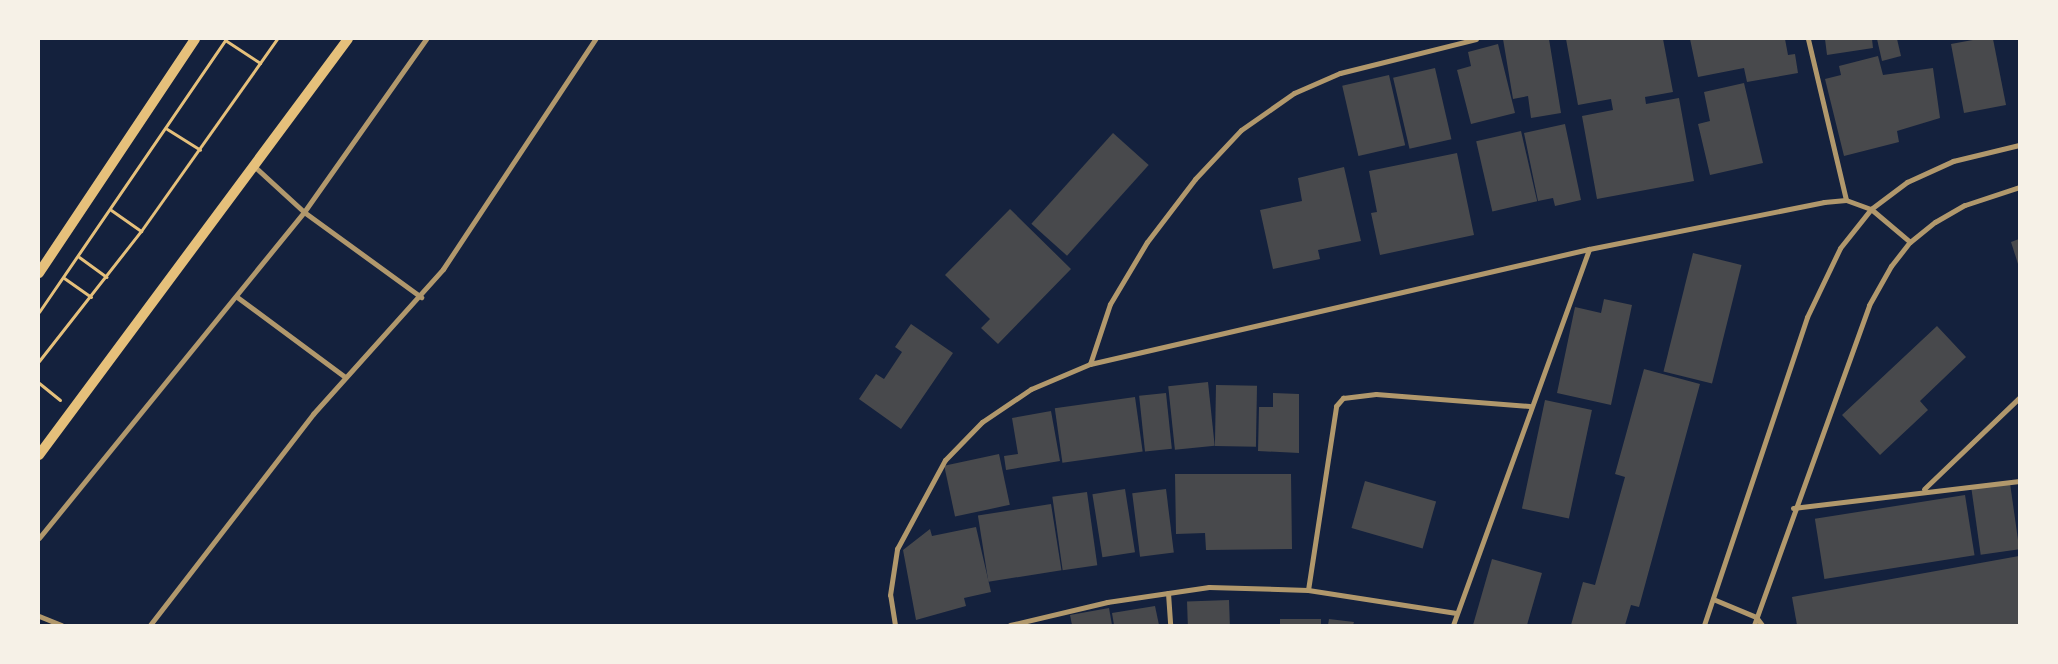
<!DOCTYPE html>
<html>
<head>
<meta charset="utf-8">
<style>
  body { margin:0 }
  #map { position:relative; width:2058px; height:664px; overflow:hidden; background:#14213d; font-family:Inter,sans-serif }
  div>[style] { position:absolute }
  .building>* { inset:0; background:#48494c; transform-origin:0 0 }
  .path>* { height:3px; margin:-1.5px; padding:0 1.5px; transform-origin:1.5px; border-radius:1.5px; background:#e5c07b }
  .minor>* { height:5px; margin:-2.5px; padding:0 2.5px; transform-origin:2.5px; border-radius:2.5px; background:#b1986c }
  .secondary>* { height:10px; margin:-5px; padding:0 5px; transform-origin:5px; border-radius:5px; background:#e5c07b }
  span { translate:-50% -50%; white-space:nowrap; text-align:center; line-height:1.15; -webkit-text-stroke:5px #f6f1e7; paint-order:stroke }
  .frame { position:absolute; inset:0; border:40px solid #f6f1e7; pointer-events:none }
</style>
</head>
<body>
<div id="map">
  <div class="building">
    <div style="clip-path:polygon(1503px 39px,1549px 39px,1561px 113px,1531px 118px,1528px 96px,1513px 99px)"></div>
    <div style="clip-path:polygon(1566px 39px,1663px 39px,1673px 92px,1645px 97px,1646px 104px,1679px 98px,1694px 181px,1597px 199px,1582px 116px,1613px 110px,1611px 99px,1578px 105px)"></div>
    <div style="clip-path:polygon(1690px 39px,1785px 39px,1788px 55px,1795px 54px,1798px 73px,1747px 82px,1744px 68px,1698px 77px)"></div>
    <div style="clip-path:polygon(1825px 39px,1872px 39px,1873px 48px,1827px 55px)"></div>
    <div style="clip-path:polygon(1877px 39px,1897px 39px,1901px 56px,1882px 61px)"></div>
    <div style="clip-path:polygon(1978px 39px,1993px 39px,2006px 105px,1964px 113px,1951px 44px)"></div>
    <div style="clip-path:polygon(1498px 44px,1515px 113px,1471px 124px,1457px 70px,1471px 66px,1468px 52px)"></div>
    <div style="clip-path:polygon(1878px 56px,1883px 75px,1933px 68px,1940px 118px,1897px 131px,1899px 142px,1844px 156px,1825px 79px,1841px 75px,1839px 66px)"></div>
    <div style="left:1435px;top:68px;width:73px;height:43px;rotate:77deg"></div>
    <div style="left:1389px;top:75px;width:72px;height:48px;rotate:77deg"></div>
    <div style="clip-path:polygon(1744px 83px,1763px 163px,1710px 175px,1698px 124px,1710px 121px,1704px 92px)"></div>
    <div style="clip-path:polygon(1565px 124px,1581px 200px,1555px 206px,1553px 198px,1538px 201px,1524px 133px)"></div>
    <div style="left:1521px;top:131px;width:72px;height:46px;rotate:77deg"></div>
    <div style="left:1113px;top:133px;width:48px;height:122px;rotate:42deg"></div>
    <div style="clip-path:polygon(1457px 153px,1474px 235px,1380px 255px,1371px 213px,1377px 212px,1369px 171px)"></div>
    <div style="clip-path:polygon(1344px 167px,1361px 241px,1318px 250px,1320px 259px,1273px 269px,1260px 210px,1302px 201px,1298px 178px)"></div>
    <div style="clip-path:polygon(1010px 209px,1071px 269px,998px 344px,981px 328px,990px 319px,945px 275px)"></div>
    <div style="clip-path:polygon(2019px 239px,2019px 267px,2011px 242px)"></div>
    <div style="left:1693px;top:253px;width:50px;height:122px;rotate:14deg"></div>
    <div style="clip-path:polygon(1604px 299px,1632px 305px,1611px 405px,1557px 393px,1575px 307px,1601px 313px)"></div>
    <div style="clip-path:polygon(911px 324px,953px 353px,901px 429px,859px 399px,876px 374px,884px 379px,902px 352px,895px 347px)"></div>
    <div style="clip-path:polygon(1937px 326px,1966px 357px,1920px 401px,1928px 410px,1880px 455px,1842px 415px)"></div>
    <div style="clip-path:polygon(1644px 369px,1700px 384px,1639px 607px,1631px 605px,1625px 625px,1571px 625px,1583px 582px,1595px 585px,1625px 477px,1615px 474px)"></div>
    <div style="left:1208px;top:382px;width:64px;height:40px;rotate:84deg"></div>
    <div style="left:1216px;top:385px;width:41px;height:61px;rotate:1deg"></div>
    <div style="left:1166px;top:393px;width:56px;height:27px;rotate:84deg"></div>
    <div style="clip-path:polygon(1273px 393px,1299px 394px,1299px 453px,1258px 451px,1259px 407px,1273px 407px)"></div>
    <div style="left:1135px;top:397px;width:55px;height:81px;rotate:82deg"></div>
    <div style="left:1545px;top:400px;width:48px;height:111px;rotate:12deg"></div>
    <div style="clip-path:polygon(1051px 411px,1060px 461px,1006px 470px,1004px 456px,1018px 454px,1012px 418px)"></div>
    <div style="left:999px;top:454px;width:52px;height:56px;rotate:78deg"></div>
    <div style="clip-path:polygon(1175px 474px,1291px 474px,1292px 549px,1206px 550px,1205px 533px,1176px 534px)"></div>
    <div style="left:1365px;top:481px;width:74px;height:49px;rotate:16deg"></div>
    <div style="left:2010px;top:483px;width:67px;height:39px;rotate:82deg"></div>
    <div style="left:1125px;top:489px;width:64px;height:33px;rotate:81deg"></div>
    <div style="left:1166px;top:489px;width:64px;height:34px;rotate:83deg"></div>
    <div style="left:1087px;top:492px;width:74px;height:35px;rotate:82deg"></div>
    <div style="left:1965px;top:495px;width:61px;height:152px;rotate:81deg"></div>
    <div style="left:1051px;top:504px;width:67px;height:74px;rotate:81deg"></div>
    <div style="clip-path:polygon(976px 527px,991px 592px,964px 598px,966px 606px,916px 620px,903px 550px,930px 529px,932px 536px)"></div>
    <div style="clip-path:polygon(2019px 556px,2019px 625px,1797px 625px,1792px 597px)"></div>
    <div style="clip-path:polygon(1492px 559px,1542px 573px,1527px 625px,1473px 625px)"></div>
    <div style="left:1229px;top:600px;width:25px;height:42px;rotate:88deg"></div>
    <div style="clip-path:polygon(1155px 606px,1159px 625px,1114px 625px,1112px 613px)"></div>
    <div style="clip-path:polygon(1109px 608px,1112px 625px,1072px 625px,1070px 615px)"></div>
    <div style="left:1280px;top:619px;width:41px;height:6px"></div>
    <div style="clip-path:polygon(1329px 619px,1354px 622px,1353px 625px,1328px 625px)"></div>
  </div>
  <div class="path">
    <div style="left:225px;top:40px;width:42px;rotate:33.3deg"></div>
    <div style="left:167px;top:129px;width:39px;rotate:32deg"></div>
    <div style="left:111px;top:210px;width:37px;rotate:35deg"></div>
    <div style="left:79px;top:257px;width:34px;rotate:36deg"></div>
    <div style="left:64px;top:278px;width:33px;rotate:35deg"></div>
    <div style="left:39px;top:312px;width:331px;rotate:-55.6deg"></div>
    <div style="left:39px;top:361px;width:165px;rotate:-51.9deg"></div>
    <div style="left:141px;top:231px;width:235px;rotate:-54.7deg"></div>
    <div style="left:39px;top:383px;width:27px;rotate:39deg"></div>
  </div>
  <div class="minor">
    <div style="left:1808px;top:39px;width:165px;rotate:76.7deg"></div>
    <div style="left:254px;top:166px;width:68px;rotate:42.6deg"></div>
    <div style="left:304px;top:212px;width:145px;rotate:36deg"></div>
    <div style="left:237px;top:297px;width:134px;rotate:36.5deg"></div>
    <div style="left:1090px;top:364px;width:63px;rotate:-71.6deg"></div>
    <div style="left:1110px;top:304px;width:72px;rotate:-59.2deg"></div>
    <div style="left:1147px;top:242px;width:79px;rotate:-52.7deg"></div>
    <div style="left:1195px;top:179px;width:67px;rotate:-46.8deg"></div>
    <div style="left:1241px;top:130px;width:65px;rotate:-34.9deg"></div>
    <div style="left:1294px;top:93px;width:50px;rotate:-23.5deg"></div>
    <div style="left:1340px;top:73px;width:140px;rotate:-14deg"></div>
    <div style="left:1924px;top:489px;width:132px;rotate:-43.8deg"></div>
    <div style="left:1793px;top:508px;width:228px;rotate:-6.8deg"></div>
    <div style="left:39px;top:538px;width:420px;rotate:-50.9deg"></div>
    <div style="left:304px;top:212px;width:212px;rotate:-54.8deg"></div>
    <div style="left:1308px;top:590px;width:186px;rotate:-81.3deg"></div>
    <div style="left:1336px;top:406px;width:11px;rotate:-49deg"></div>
    <div style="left:1343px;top:398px;width:33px;rotate:-7deg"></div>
    <div style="left:1376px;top:394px;width:154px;rotate:4.5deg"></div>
    <div style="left:1168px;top:593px;width:32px;rotate:86deg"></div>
    <div style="left:1713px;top:599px;width:47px;rotate:22.7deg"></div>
    <div style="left:1756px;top:617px;width:10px;rotate:53deg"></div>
    <div style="left:39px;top:616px;width:24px;rotate:22deg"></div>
    <div style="left:150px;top:625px;width:267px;rotate:-52.3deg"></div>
    <div style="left:313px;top:414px;width:195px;rotate:-48.1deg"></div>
    <div style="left:443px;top:269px;width:276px;rotate:-56.5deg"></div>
    <div style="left:895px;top:625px;width:30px;rotate:-99deg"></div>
    <div style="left:890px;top:595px;width:47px;rotate:-81.3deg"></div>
    <div style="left:897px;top:549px;width:101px;rotate:-61.7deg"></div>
    <div style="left:945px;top:460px;width:53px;rotate:-45.8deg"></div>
    <div style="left:982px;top:422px;width:59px;rotate:-34deg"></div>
    <div style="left:1031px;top:389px;width:64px;rotate:-23deg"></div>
    <div style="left:1090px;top:364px;width:512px;rotate:-12.98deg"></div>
    <div style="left:1589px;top:249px;width:240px;rotate:-11.3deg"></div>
    <div style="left:1824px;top:202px;width:22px;rotate:-5deg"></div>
    <div style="left:1846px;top:200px;width:27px;rotate:20deg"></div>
    <div style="left:1871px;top:209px;width:51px;rotate:40.2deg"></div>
    <div style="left:1010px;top:625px;width:100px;rotate:-13.3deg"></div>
    <div style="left:1107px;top:602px;width:103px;rotate:-8.4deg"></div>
    <div style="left:1209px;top:587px;width:99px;rotate:1.7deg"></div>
    <div style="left:1308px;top:590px;width:150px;rotate:8.8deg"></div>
    <div style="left:1453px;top:625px;width:400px;rotate:-70.1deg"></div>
    <div style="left:1704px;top:625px;width:325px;rotate:-71.5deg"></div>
    <div style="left:1807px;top:317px;width:76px;rotate:-64.4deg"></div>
    <div style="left:1840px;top:248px;width:50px;rotate:-51.5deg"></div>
    <div style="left:1871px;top:209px;width:45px;rotate:-36.9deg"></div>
    <div style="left:1907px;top:182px;width:51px;rotate:-24.5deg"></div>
    <div style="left:1953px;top:161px;width:68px;rotate:-13.6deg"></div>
    <div style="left:1754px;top:625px;width:340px;rotate:-70.2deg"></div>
    <div style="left:1869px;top:305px;width:45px;rotate:-60.6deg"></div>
    <div style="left:1891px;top:266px;width:31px;rotate:-52deg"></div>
    <div style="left:1910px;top:242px;width:32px;rotate:-39deg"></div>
    <div style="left:1935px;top:222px;width:34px;rotate:-30deg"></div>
    <div style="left:1965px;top:205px;width:57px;rotate:-18.4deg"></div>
  </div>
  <div class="secondary">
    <div style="left:39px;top:273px;width:281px;rotate:-56.3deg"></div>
    <div style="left:39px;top:455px;width:518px;rotate:-53.4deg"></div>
  </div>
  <div class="frame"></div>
</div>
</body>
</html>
